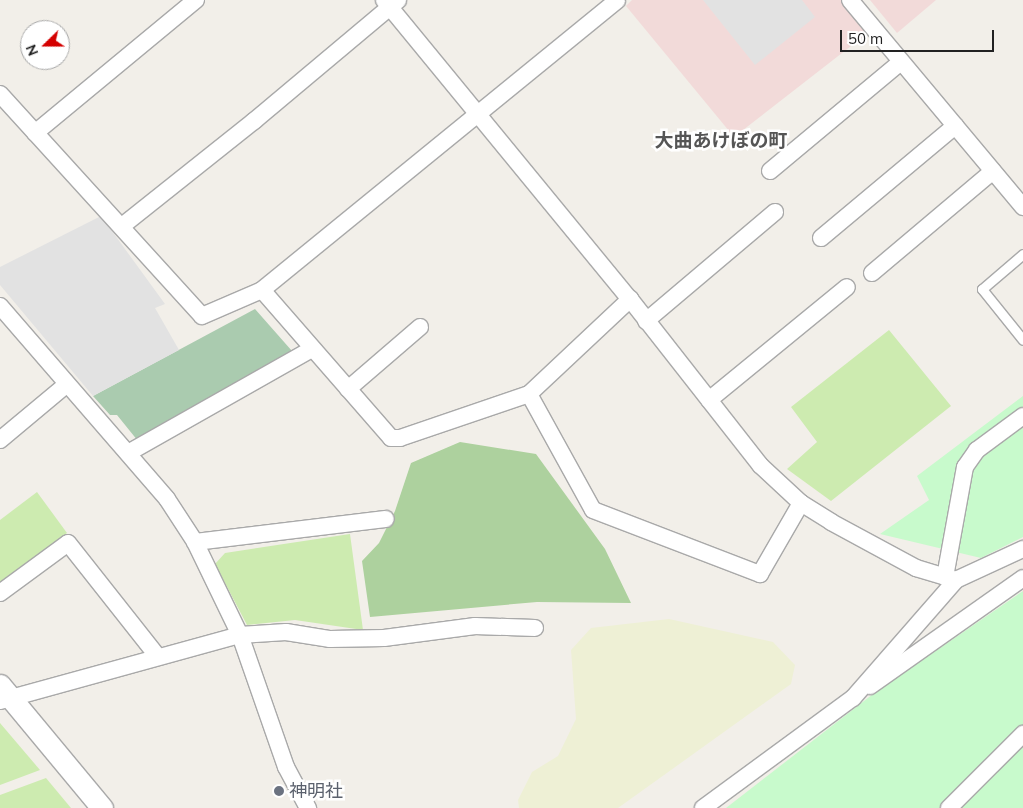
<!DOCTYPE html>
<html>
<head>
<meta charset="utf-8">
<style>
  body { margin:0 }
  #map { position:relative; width:1023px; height:808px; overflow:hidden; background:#f2efe9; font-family:Mulish,"Noto Sans JP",sans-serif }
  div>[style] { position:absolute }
  .commercial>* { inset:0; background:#f2dad9 }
  .farmland>* { inset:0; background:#eef0d5 }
  .grass>* { inset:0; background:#cdebb0 }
  .forest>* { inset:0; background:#add19e }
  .cemetery>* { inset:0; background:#aacbaf }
  .park>* { inset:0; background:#c8facc }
  .parking>* { inset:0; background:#e2e2e2 }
  .roads { filter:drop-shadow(1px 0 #a9a9a9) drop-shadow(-1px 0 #a9a9a9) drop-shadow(0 1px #a9a9a9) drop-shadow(0 -1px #a9a9a9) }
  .service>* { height:9px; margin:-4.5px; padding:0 4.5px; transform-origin:4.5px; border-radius:4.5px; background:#fff }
  .minor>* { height:16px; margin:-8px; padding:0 8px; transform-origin:8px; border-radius:8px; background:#fff }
  .tertiary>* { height:21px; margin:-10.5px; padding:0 10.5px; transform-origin:10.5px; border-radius:10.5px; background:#fff }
  .dots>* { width:14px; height:14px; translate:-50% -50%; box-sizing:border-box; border:2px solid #fff; border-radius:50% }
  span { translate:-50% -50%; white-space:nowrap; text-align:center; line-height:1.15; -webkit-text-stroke:5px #fff; paint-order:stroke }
  .worship-label { font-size:18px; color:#5b616d }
  .left { translate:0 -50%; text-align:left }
  .neighbourhood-label { font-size:19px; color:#555; font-weight:700 }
  .north { position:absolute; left:20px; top:20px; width:50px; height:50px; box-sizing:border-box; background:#fff; border:1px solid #a7a7a7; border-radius:50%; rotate:248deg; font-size:14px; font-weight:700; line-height:20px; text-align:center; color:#222 }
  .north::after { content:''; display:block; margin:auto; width:18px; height:22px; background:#d40000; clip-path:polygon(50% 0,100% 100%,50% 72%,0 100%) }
  .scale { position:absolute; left:840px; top:30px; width:154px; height:22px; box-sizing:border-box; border:2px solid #222; border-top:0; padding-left:6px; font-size:15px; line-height:18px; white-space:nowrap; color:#222; -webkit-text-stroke:4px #fff; paint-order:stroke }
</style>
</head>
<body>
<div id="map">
  <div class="commercial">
    <div style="clip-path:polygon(632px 0,843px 0,869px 32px,734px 137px,626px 6px)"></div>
    <div style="clip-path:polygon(870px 0,936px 0,897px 33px)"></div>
  </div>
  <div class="farmland">
    <div style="clip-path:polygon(669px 619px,773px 642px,795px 665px,791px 684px,618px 808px,519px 808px,518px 800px,532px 772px,558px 756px,576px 719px,571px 650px,591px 628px)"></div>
  </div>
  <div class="grass">
    <div style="clip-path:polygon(889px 330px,951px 406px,831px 501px,787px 469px,817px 442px,791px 407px)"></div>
    <div style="clip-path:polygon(37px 492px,67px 533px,0 583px,0 520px)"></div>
    <div style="clip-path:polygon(350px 534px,363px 630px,295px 620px,247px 625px,215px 564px,225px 553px)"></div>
    <div style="clip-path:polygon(0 723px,40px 770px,0 785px)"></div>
    <div style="clip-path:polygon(46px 778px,71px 808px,0 808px,0 795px)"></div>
  </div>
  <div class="forest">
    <div style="clip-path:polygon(460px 442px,536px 454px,605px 549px,631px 603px,537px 602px,370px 617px,362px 561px,379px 543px,395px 511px,411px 463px)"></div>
  </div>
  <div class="cemetery">
    <div style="clip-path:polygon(255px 309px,292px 351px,138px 441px,117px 415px,110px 415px,93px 396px)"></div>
  </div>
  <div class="park">
    <div style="clip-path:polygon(1023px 396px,1023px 537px,981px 558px,880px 534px,929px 500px,917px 476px)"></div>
    <div style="clip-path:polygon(1023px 591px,1023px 808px,726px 808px,873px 694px)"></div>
  </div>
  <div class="parking">
    <div style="clip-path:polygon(703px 0,802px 0,815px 17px,755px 65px)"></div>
    <div style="clip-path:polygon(101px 216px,165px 304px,155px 308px,179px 350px,93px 396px,0 285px,0 267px)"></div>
  </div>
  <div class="roads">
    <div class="service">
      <div style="left:1023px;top:254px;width:54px;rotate:139.5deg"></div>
      <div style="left:982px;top:289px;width:65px;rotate:51.2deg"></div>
    </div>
    <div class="minor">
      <div style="left:384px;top:0;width:387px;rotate:50.6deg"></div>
      <div style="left:630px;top:299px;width:211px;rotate:51.9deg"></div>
      <div style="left:760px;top:465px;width:56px;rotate:42.8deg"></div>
      <div style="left:801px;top:503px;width:36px;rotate:32deg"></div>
      <div style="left:831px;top:522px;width:97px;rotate:28.4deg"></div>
      <div style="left:916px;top:568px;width:42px;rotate:16.7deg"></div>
      <div style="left:850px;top:0;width:270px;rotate:50.1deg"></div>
      <div style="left:0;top:94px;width:300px;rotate:47.7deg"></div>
      <div style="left:202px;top:316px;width:65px;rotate:-23.4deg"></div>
      <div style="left:262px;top:290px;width:458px;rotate:-39.2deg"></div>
      <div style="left:35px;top:133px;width:209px;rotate:-39.6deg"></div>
      <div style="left:770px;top:171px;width:170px;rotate:-39.8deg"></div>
      <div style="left:122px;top:226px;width:169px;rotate:-38.5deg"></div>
      <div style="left:254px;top:121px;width:188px;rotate:-40deg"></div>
      <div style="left:821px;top:238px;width:175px;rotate:-39.9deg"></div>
      <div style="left:872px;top:273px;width:158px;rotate:-40.1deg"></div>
      <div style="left:262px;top:290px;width:196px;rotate:48.9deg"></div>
      <div style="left:391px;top:438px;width:9px"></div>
      <div style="left:400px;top:438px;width:136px;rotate:-18.8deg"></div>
      <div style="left:529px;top:394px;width:139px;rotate:-43.2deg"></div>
      <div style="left:0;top:306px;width:255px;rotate:49.1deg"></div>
      <div style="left:167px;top:499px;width:51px;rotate:56.9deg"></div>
      <div style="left:195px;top:542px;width:103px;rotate:64.2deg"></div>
      <div style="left:240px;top:635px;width:140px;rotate:70.8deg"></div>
      <div style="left:286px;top:767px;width:47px;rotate:61.8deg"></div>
      <div style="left:646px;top:321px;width:169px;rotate:-40.2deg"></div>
      <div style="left:348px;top:389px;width:95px;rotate:-40.7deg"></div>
      <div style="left:529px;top:394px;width:132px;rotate:61.1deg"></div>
      <div style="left:593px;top:510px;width:179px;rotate:21deg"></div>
      <div style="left:760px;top:574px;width:82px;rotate:-60deg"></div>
      <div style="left:709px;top:400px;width:178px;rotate:-39.3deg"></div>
      <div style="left:0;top:440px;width:86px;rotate:-39.8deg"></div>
      <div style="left:128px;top:453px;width:211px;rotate:-29.5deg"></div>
      <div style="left:195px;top:542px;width:192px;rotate:-6.9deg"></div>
      <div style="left:945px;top:577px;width:112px;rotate:-79.7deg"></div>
      <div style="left:965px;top:467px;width:21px;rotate:-55deg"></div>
      <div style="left:977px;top:450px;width:57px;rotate:-36.5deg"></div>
      <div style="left:0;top:593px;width:84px;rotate:-36.3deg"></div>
      <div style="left:68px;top:543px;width:145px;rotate:51.7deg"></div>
      <div style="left:870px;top:686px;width:187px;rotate:-35.2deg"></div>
      <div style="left:0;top:701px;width:249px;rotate:-15.4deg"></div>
      <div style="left:240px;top:635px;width:46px;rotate:-3.7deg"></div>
      <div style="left:286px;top:632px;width:45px;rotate:9deg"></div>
      <div style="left:330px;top:639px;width:54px;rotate:-1.1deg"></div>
      <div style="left:384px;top:638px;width:92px;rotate:-7.5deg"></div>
      <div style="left:475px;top:626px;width:60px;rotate:1.9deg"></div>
      <div style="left:703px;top:808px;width:186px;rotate:-36.3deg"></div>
      <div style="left:853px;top:698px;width:157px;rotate:-48.9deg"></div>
      <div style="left:956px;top:580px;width:74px;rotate:-24.8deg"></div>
      <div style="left:949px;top:808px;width:105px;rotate:-45deg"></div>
    </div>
    <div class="tertiary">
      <div style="left:0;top:685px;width:160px;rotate:50.3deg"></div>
    </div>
  </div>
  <div class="dots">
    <div style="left:279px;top:791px;background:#6b7280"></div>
  </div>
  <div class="worship-label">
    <span class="left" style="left:289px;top:791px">神明社</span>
  </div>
  <div class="neighbourhood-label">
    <span style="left:721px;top:141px">大曲あけぼの町</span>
  </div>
  <div class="north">N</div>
  <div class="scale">50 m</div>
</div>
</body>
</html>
